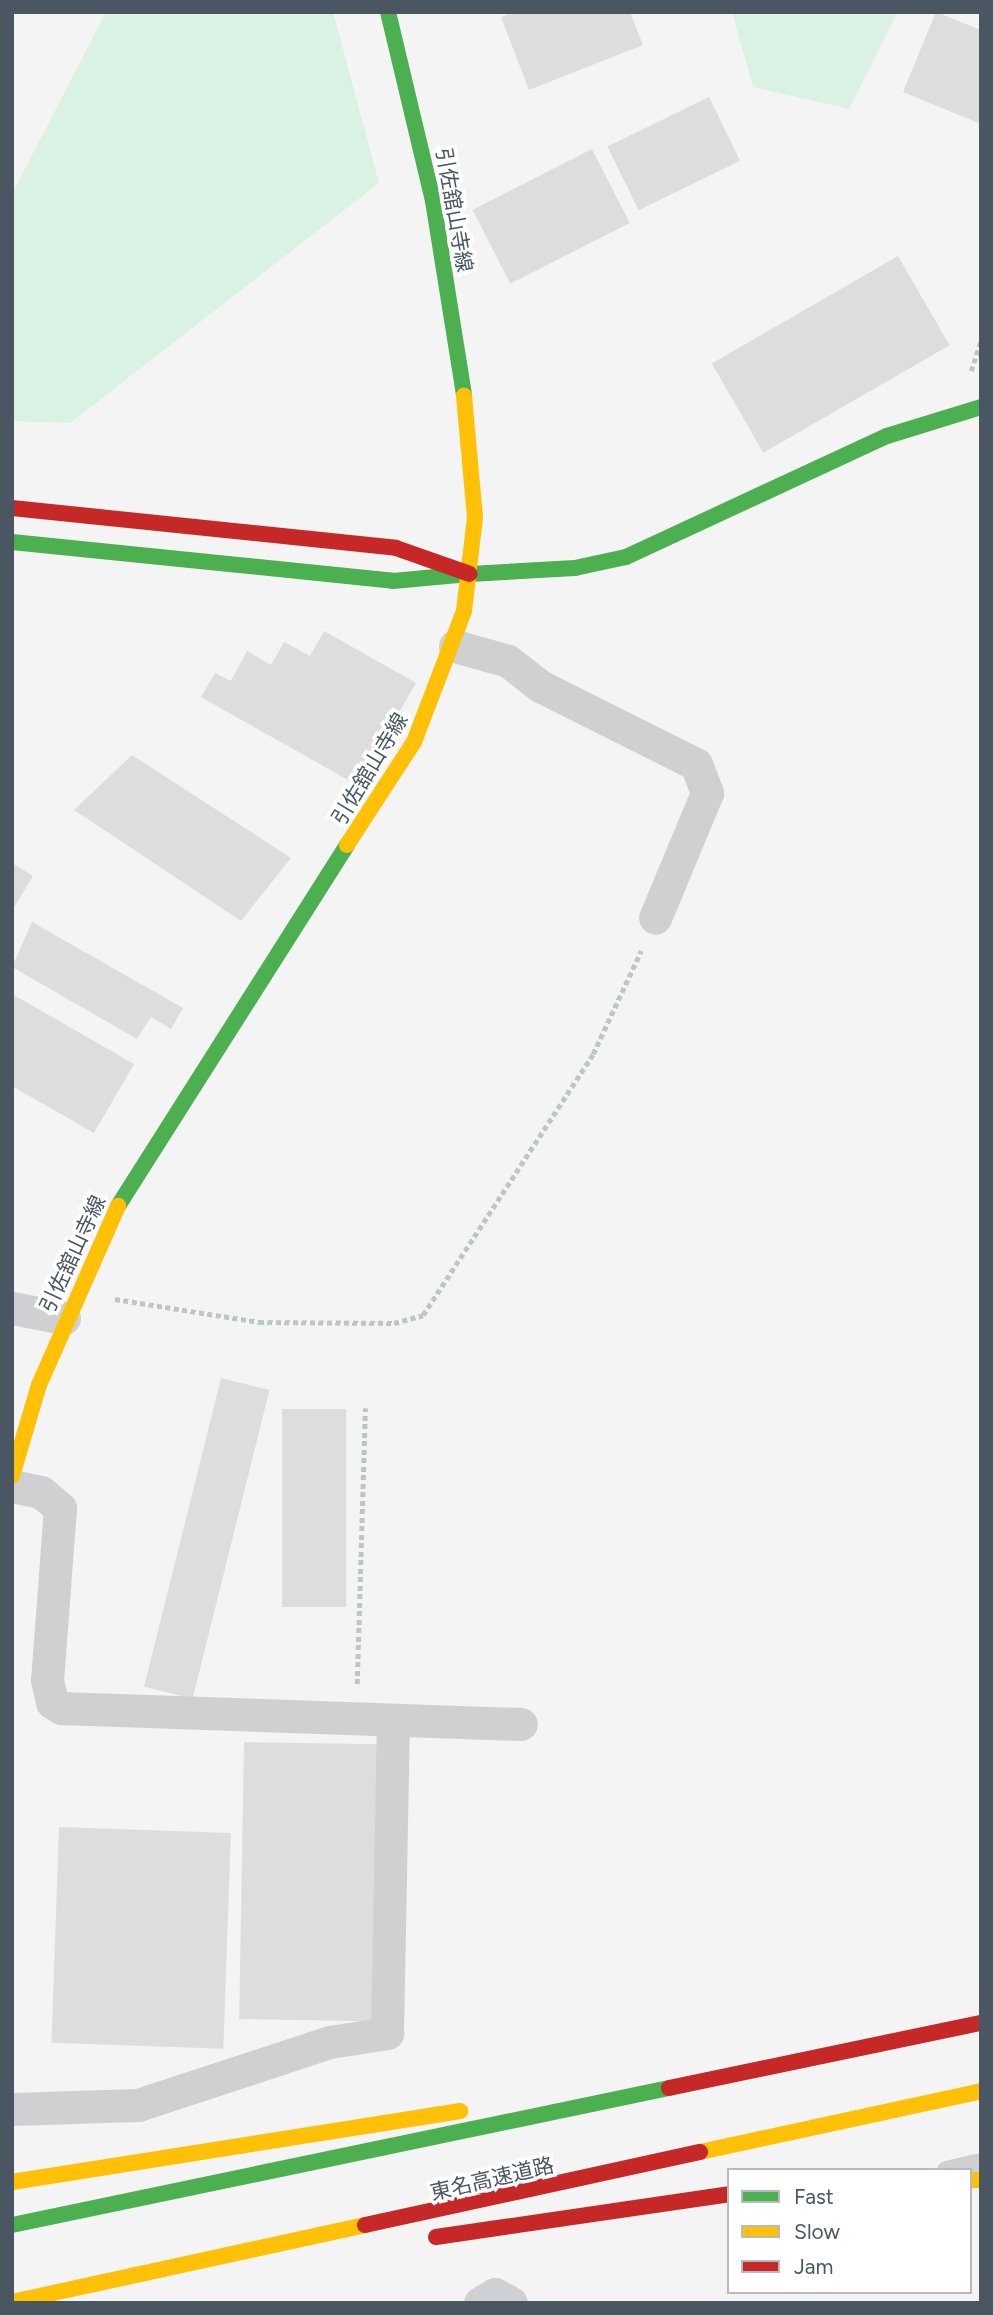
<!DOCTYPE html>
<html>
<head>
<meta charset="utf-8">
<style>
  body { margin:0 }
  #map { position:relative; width:993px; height:2315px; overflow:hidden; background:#f4f4f4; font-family:Figtree,"Noto Sans JP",sans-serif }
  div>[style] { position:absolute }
  .green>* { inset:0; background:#d9f2e3 }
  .building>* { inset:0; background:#ddddde; transform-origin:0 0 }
  .path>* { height:4.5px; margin-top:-2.25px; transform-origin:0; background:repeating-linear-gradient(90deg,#bcc7c4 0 5px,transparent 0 8.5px) }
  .lane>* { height:18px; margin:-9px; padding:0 9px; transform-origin:9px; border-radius:9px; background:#ced0d2 }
  .street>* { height:33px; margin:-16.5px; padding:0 16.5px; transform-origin:16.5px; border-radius:16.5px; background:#ced0d2 }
  .fast>* { height:16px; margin:-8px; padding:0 8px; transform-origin:8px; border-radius:8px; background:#4caf50 }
  .slow>* { height:16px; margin:-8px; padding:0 8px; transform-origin:8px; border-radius:8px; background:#ffc107 }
  .jam>* { height:16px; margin:-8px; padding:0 8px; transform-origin:8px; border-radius:8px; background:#c62828 }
  span { translate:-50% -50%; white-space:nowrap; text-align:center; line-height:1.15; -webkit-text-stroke:7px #fff; paint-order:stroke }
  .street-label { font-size:21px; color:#4a5661 }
  .frame { position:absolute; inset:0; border:14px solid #4a5661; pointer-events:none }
  .legend { position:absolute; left:727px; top:2168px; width:245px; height:126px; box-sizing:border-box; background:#fff; border:2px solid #b7bbc0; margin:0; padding:9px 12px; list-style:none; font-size:21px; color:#4a5661 }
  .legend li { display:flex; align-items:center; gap:14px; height:35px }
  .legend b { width:35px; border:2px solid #b7bbc0 }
</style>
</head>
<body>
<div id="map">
  <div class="green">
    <div style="clip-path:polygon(106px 12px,333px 12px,379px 183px,70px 423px,12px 421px,12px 194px)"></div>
    <div style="clip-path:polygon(732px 12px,898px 12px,849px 109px,753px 87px)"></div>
  </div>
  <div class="building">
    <div style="clip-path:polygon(514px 12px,630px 12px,643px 45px,529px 90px,501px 17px)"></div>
    <div style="clip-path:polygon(936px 12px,981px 30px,981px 124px,903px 92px)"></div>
    <div style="left:709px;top:97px;width:71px;height:113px;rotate:64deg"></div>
    <div style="left:592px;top:149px;width:83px;height:134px;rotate:63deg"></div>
    <div style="left:898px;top:256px;width:103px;height:215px;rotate:60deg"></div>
    <div style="clip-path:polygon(324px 631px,416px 683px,357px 785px,201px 697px,215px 673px,231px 681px,247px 651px,271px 665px,284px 642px,310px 656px)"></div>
    <div style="clip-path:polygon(132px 755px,291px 858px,241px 921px,74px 810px)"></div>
    <div style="clip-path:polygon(12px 863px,33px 876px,12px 911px)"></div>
    <div style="clip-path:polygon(32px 922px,183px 1008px,171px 1029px,151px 1017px,137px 1039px,12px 967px)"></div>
    <div style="clip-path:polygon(12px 994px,134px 1064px,94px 1133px,12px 1086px)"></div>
    <div style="left:221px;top:1378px;width:50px;height:318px;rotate:14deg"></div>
    <div style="left:282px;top:1409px;width:64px;height:198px"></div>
    <div style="left:244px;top:1742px;width:134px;height:277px;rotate:1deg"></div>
    <div style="left:59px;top:1827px;width:172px;height:216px;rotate:2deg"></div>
  </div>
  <div class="path">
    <div style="left:971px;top:371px;width:33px;rotate:-72deg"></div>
    <div style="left:115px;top:1299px;width:146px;rotate:9.1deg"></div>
    <div style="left:259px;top:1322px;width:135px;rotate:0.4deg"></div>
    <div style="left:394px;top:1323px;width:30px;rotate:-15deg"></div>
    <div style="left:423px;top:1315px;width:311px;rotate:-56.9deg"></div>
    <div style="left:593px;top:1054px;width:114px;rotate:-65deg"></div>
    <div style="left:357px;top:1684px;width:276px;rotate:-88.3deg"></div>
  </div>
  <div class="lane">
    <div style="left:946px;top:2170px;width:32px;rotate:-13deg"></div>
  </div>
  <div class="street">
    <div style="left:455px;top:646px;width:55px;rotate:15.8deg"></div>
    <div style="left:508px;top:661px;width:41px;rotate:38deg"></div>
    <div style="left:540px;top:686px;width:174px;rotate:26.6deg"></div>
    <div style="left:696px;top:764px;width:31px;rotate:69deg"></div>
    <div style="left:707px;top:793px;width:135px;rotate:112.6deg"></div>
    <div style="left:12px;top:1308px;width:53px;rotate:10.9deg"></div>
    <div style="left:12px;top:1486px;width:30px;rotate:12deg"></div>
    <div style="left:41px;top:1492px;width:25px;rotate:40deg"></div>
    <div style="left:60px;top:1508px;width:172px;rotate:94.3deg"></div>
    <div style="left:47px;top:1680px;width:23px;rotate:77deg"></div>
    <div style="left:52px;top:1702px;width:11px;rotate:34deg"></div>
    <div style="left:61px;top:1708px;width:460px;rotate:2deg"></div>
    <div style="left:12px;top:2109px;width:126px;rotate:-1.8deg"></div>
    <div style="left:138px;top:2105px;width:202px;rotate:-18.2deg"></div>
    <div style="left:330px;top:2042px;width:58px;rotate:-9deg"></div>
    <div style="left:387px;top:2033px;width:313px;rotate:-88.9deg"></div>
    <div style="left:480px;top:2303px;width:17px;rotate:-31deg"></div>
    <div style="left:495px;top:2294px;width:18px;rotate:29deg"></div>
  </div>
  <div class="fast">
    <div style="left:388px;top:12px;width:194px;rotate:76.6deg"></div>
    <div style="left:433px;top:201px;width:196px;rotate:80.9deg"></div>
    <div style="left:12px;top:542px;width:383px;rotate:5.8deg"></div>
    <div style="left:393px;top:581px;width:65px;rotate:-5.3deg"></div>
    <div style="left:470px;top:574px;width:105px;rotate:-3.3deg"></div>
    <div style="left:575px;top:568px;width:52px;rotate:-12.2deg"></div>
    <div style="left:626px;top:557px;width:288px;rotate:-24.9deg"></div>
    <div style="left:887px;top:436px;width:98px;rotate:-17.1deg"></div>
    <div style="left:118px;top:1206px;width:428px;rotate:-57.6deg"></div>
    <div style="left:12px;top:2225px;width:671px;rotate:-11.78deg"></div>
  </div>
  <div class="slow">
    <div style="left:347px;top:845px;width:123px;rotate:-57deg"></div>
    <div style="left:414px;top:742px;width:140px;rotate:-69.1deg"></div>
    <div style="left:464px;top:611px;width:95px;rotate:-83.3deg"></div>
    <div style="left:475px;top:517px;width:122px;rotate:-95.2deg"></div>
    <div style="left:12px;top:1476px;width:95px;rotate:-73.5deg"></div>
    <div style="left:39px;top:1385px;width:196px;rotate:-66.2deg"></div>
    <div style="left:700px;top:2152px;width:288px;rotate:-12.2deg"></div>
    <div style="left:970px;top:2180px;width:11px"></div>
    <div style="left:12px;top:2182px;width:454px;rotate:-9deg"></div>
    <div style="left:12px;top:2302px;width:361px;rotate:-12.3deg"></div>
  </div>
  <div class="jam">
    <div style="left:12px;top:508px;width:386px;rotate:5.9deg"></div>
    <div style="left:396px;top:548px;width:78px;rotate:19.4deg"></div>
    <div style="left:669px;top:2088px;width:319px;rotate:-11.8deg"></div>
    <div style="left:365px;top:2225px;width:343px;rotate:-12.3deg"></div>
    <div style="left:436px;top:2237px;width:296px;rotate:-8.3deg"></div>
  </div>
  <div class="street-label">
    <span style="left:454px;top:210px;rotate:80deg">引佐舘山寺線</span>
    <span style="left:370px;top:769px;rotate:-59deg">引佐舘山寺線</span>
    <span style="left:73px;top:1254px;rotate:-65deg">引佐舘山寺線</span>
    <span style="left:492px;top:2179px;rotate:-13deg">東名高速道路</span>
  </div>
  <div class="frame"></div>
  <ul class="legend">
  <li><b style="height:9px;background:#4caf50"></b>Fast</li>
  <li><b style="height:9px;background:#ffc107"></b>Slow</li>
  <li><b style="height:9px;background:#c62828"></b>Jam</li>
  </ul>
</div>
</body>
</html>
